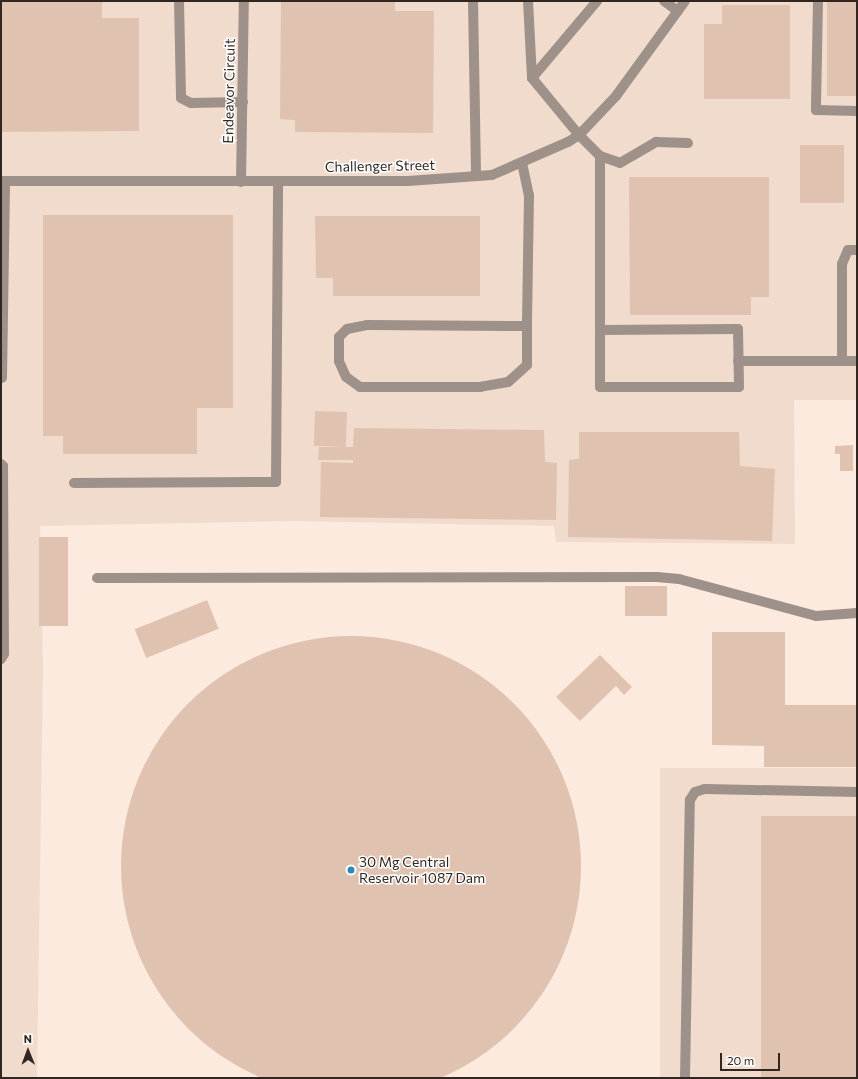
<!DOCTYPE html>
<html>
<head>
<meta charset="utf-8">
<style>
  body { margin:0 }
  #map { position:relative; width:858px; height:1079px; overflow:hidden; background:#fdeadf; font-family:Commissioner,sans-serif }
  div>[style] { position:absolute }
  .built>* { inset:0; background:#f1dbcd; transform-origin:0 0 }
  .building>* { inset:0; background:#e0c2b0; transform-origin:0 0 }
  .round { border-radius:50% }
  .lane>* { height:10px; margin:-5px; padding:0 5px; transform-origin:5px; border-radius:5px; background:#9e9189 }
  .street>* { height:10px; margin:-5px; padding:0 5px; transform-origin:5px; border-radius:5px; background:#9e9189 }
  .dots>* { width:11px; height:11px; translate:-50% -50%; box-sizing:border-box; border:2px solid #fff; border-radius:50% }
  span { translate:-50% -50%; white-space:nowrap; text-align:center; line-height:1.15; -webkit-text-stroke:3px #fff; paint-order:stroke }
  .street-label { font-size:14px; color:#322720 }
  .poi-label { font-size:14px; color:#322720 }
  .left { translate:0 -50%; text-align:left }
  .frame { position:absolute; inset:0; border:2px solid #322720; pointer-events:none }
  .north { position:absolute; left:8px; top:1031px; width:40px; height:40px; -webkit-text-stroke:3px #fff; paint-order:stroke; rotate:359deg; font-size:11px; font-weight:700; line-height:16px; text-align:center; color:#322720 }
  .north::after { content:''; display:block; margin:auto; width:14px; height:18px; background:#322720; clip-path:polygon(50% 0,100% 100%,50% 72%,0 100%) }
  .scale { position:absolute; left:720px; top:1053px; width:60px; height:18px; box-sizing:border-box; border:2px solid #322720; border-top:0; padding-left:5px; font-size:12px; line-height:14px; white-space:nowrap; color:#322720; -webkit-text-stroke:3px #fff; paint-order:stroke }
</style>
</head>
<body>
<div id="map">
  <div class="built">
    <div style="clip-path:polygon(1px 1px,857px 1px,857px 400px,794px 400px,795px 544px,556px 542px,554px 526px,295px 521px,40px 526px,43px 668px,37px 1078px,1px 1078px)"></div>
    <div style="left:857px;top:768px;width:310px;height:197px;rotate:90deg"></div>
  </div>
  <div class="building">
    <div style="clip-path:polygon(1px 1px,102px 1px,102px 18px,139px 18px,139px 131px,1px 132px)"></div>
    <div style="clip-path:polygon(281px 1px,395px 1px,395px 11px,434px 11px,433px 133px,295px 132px,295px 120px,280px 119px)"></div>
    <div style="left:827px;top:1px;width:30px;height:95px"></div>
    <div style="clip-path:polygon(722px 5px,790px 5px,790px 99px,704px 99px,704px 24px,722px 24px)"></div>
    <div style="left:844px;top:145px;width:58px;height:44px;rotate:90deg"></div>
    <div style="clip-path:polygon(629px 177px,769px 177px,769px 297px,751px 297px,751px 315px,630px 315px)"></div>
    <div style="clip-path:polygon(43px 215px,233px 215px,233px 408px,197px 408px,197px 454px,63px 454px,63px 436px,43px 436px)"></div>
    <div style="clip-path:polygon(315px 216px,480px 216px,480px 296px,333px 296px,333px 278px,316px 278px)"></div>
    <div style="left:347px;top:412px;width:35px;height:32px;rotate:92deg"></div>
    <div style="clip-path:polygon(354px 428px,544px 430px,545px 462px,557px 463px,556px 520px,320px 517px,321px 462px,353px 463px,353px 460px,318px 460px,319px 447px,353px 447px)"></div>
    <div style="clip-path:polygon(579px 432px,739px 432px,740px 466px,775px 469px,772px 541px,568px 537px,569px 460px,579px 459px)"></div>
    <div style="clip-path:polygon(853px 445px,853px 471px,840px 471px,840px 454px,835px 454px,835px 446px)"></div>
    <div style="left:39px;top:537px;width:29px;height:89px"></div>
    <div style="left:625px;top:586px;width:42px;height:30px"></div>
    <div style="left:207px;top:600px;width:31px;height:78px;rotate:68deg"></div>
    <div style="clip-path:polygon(712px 632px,785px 632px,785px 705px,857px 705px,857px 767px,764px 767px,764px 746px,712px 745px)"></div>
    <div class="round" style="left:121px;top:636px;width:460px;height:460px"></div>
    <div style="clip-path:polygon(600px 655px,632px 687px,624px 695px,616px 686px,580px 721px,556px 697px)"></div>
    <div style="left:761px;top:816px;width:96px;height:262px"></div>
  </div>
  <div class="lane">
    <div style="left:179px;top:1px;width:97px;rotate:88.8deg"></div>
    <div style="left:181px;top:98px;width:11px;rotate:27deg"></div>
    <div style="left:191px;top:103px;width:52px;rotate:-1.1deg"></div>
    <div style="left:473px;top:1px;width:175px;rotate:89deg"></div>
    <div style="left:528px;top:1px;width:77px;rotate:87deg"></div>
    <div style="left:532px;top:78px;width:74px;rotate:50.5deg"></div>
    <div style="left:579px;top:135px;width:30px;rotate:45deg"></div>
    <div style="left:600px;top:156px;width:21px;rotate:19deg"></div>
    <div style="left:620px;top:163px;width:42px;rotate:-30.3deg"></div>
    <div style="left:656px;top:142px;width:32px;rotate:2deg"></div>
    <div style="left:664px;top:1px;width:17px;rotate:36deg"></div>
    <div style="left:818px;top:1px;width:109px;rotate:91.1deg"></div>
    <div style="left:816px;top:110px;width:41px;rotate:1.4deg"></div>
    <div style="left:532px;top:78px;width:101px;rotate:-49.8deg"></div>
    <div style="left:600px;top:156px;width:231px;rotate:90deg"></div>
    <div style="left:600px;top:387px;width:139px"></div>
    <div style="left:739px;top:387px;width:58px;rotate:-91deg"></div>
    <div style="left:738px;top:329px;width:138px;rotate:179.6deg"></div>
    <div style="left:522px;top:163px;width:33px;rotate:78deg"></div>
    <div style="left:529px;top:195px;width:131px;rotate:90.9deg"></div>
    <div style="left:527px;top:326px;width:39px;rotate:90deg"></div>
    <div style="left:527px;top:365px;width:25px;rotate:138deg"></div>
    <div style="left:508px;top:382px;width:27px;rotate:170deg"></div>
    <div style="left:481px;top:387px;width:121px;rotate:180deg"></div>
    <div style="left:360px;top:387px;width:17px;rotate:-144deg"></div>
    <div style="left:346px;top:377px;width:17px;rotate:-114deg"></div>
    <div style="left:339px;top:361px;width:24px;rotate:-90deg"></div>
    <div style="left:339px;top:337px;width:11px;rotate:-45deg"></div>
    <div style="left:347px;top:329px;width:20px;rotate:-11deg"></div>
    <div style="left:367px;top:325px;width:160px;rotate:0.4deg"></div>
    <div style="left:738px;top:361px;width:119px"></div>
    <div style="left:842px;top:361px;width:97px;rotate:-90deg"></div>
    <div style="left:842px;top:264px;width:15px;rotate:-67deg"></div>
    <div style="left:848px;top:250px;width:9px"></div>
    <div style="left:2px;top:378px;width:197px;rotate:-89.1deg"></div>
    <div style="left:1px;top:464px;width:3px;rotate:45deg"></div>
    <div style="left:3px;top:466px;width:188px;rotate:89.7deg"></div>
    <div style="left:4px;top:654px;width:6px;rotate:121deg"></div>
    <div style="left:74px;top:483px;width:202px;rotate:-0.3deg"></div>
    <div style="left:276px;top:482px;width:300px;rotate:-89.6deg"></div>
    <div style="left:97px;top:578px;width:560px;rotate:-0.1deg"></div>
    <div style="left:657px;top:577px;width:22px;rotate:5deg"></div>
    <div style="left:679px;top:579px;width:142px;rotate:15.1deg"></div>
    <div style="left:816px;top:616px;width:41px;rotate:-4.2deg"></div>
    <div style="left:685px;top:1078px;width:278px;rotate:-89deg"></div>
    <div style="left:690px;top:800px;width:9px;rotate:-58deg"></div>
    <div style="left:695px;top:792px;width:10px;rotate:-17deg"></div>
    <div style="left:705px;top:789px;width:152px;rotate:1.1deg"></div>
  </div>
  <div class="street">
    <div style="left:1px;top:181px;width:407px"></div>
    <div style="left:408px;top:181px;width:84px;rotate:-4.1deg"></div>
    <div style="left:492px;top:175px;width:83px;rotate:-23.5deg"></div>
    <div style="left:568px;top:142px;width:13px;rotate:-32deg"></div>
    <div style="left:579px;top:135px;width:54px;rotate:-46.5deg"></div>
    <div style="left:616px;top:96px;width:117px;rotate:-54deg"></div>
    <div style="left:241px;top:182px;width:181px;rotate:-89.1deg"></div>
  </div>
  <div class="dots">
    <div style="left:351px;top:870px;background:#2d8ab6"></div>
  </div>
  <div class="street-label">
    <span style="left:229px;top:91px;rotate:-89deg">Endeavor Circuit</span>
    <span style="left:380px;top:166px;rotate:-1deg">Challenger Street</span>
  </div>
  <div class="poi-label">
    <span class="left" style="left:359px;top:870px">30 Mg Central<br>Reservoir 1087 Dam</span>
  </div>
  <div class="frame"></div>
  <div class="north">N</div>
  <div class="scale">20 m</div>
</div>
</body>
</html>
